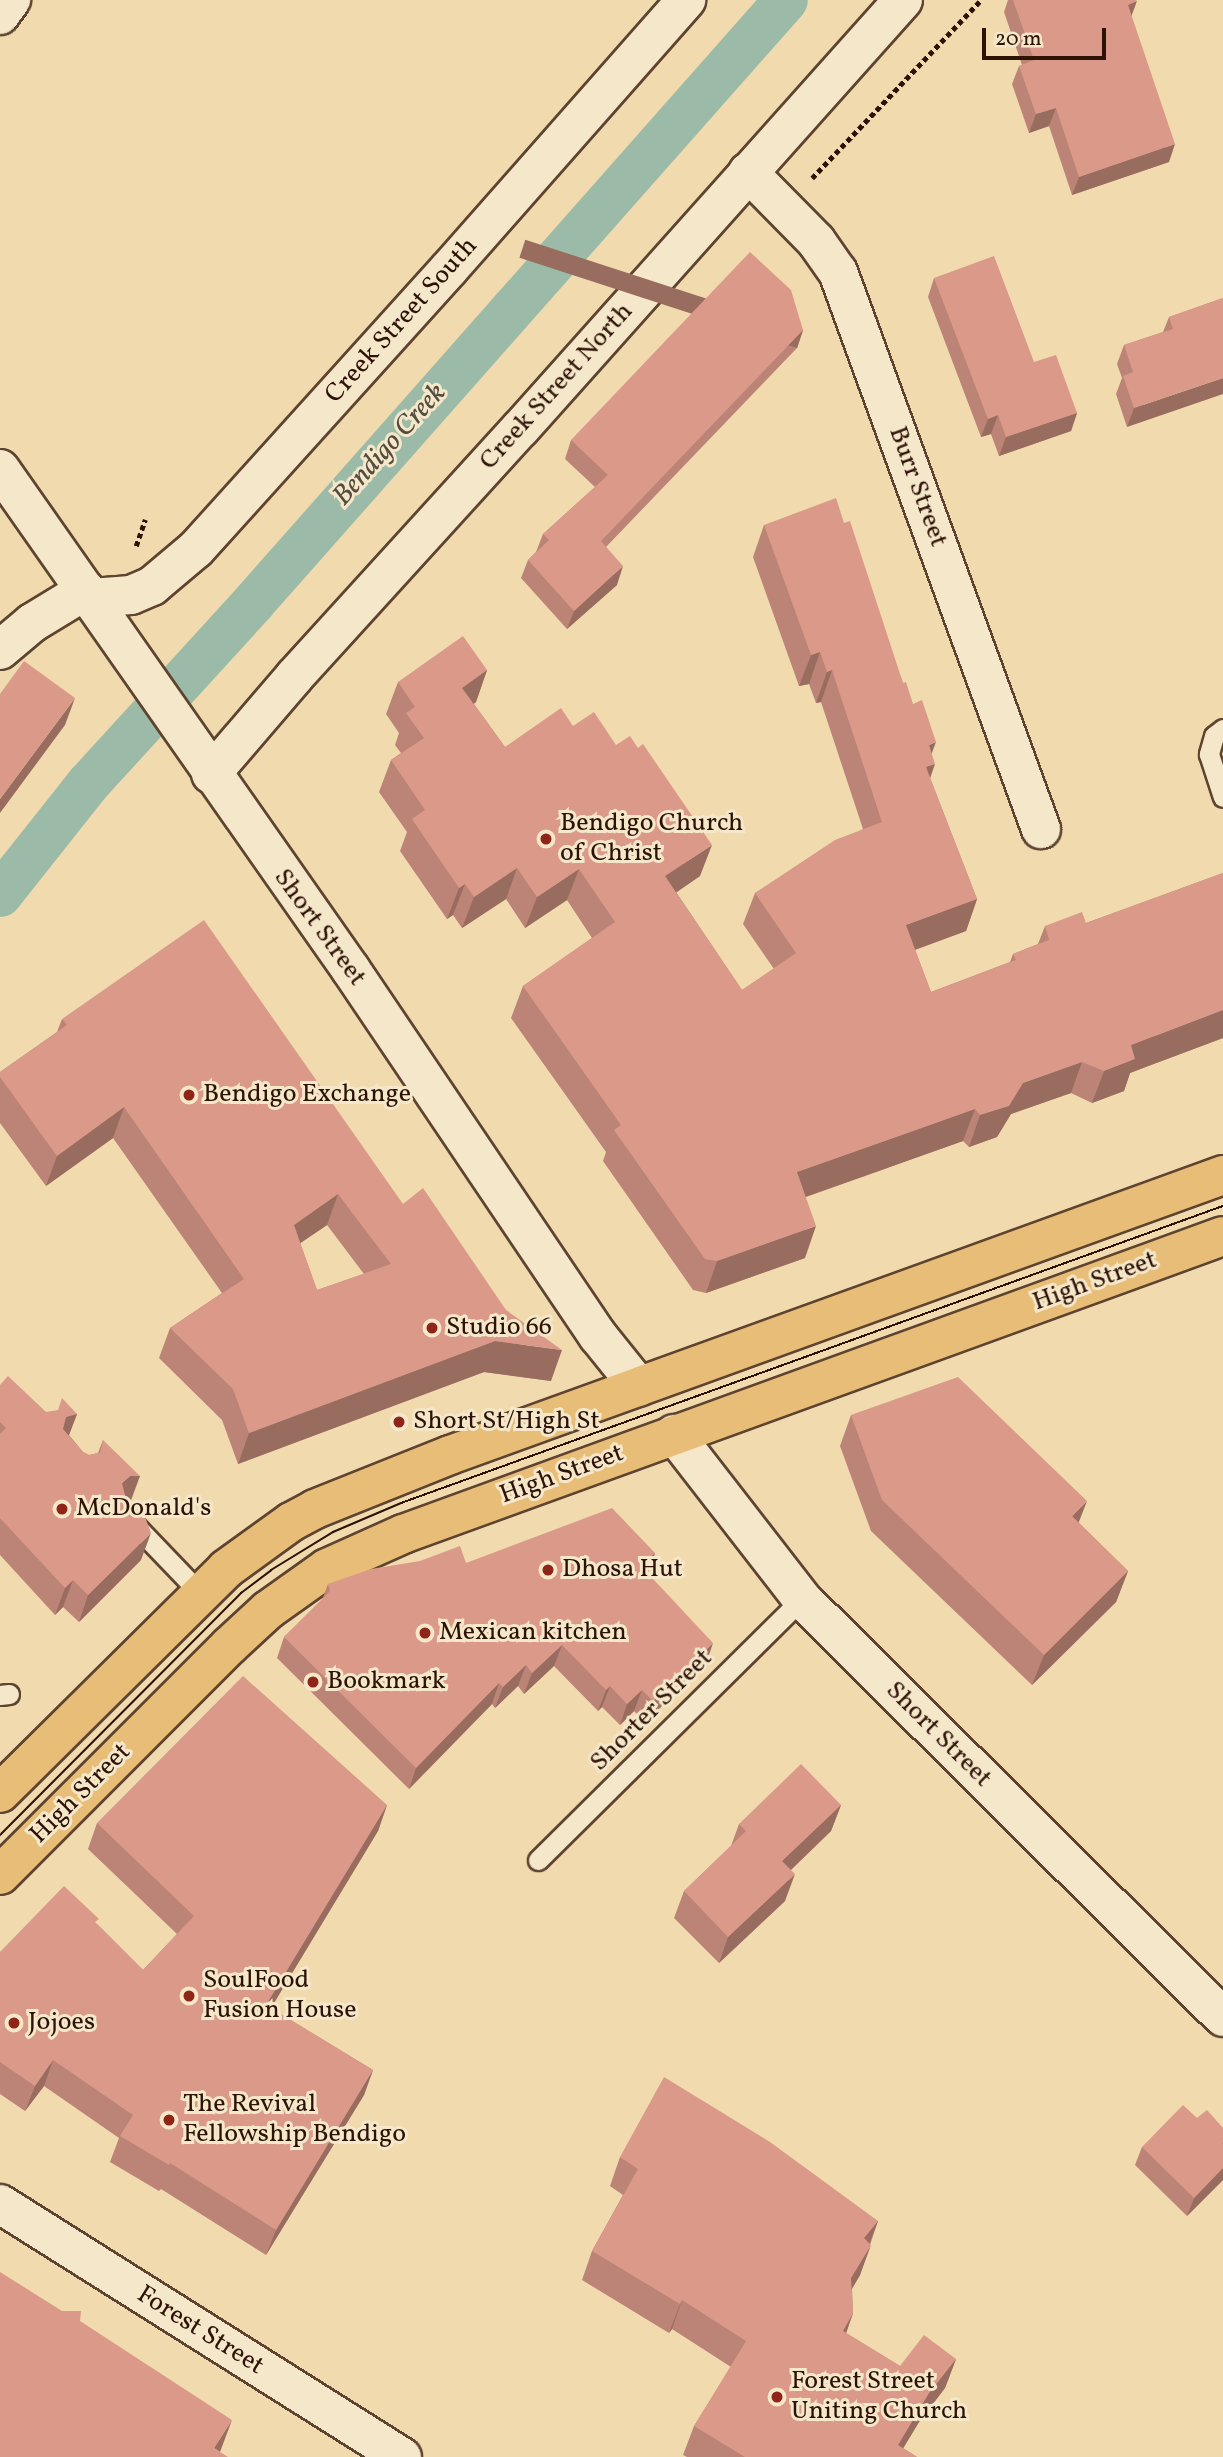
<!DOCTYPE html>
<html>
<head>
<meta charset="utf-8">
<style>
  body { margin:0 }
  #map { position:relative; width:1223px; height:2457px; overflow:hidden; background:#f0daae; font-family:Vollkorn,serif }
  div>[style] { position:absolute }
  .canal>* { height:44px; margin:-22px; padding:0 22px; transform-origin:22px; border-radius:22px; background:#9bbba8 }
  .path>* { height:4.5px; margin-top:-2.25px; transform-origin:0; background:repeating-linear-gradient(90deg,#2d1206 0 5px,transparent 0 8.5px) }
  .roads { filter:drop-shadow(2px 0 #5e4430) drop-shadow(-2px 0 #5e4430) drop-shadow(0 2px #5e4430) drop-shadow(0 -2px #5e4430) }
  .lane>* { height:19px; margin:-9.5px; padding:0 9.5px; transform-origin:9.5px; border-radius:9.5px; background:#f5e7ca }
  .street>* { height:38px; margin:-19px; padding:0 19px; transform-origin:19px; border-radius:19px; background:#f5e7ca }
  .highway>* { height:38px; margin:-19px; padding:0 19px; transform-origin:19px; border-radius:19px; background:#e8bd77 }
  .tram>* { height:2px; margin:-1px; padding:0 1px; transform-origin:1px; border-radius:1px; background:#2d1206 }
  .wall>* { inset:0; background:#bc8476 }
  .shaded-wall>* { inset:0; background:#996c60; transform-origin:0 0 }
  .building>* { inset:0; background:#db9a89 }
  .dots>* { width:19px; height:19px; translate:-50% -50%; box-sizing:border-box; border:4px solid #f5e7ca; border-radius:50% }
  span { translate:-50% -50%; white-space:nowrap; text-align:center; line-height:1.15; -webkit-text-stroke:6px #f5e7ca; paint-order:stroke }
  .street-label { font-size:26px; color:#2d1206 }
  .poi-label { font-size:26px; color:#2d1206 }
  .left { translate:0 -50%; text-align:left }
  .water-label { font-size:28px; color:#544d3f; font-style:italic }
  .scale { position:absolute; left:982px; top:28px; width:124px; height:32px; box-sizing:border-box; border:4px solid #2d1206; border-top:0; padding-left:9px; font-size:21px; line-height:24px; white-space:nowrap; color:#2d1206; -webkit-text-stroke:5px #f5e7ca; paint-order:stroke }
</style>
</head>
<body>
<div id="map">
  <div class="canal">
    <div style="left:0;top:895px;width:142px;rotate:-51.6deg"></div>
    <div style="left:88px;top:784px;width:246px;rotate:-47.6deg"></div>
    <div style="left:254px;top:602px;width:803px;rotate:-48.53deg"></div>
  </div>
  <div class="path">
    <div style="left:812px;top:178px;width:245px;rotate:-46.5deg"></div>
    <div style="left:136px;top:546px;width:28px;rotate:-71deg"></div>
  </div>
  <div class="roads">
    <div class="lane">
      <div style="left:1223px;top:729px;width:11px;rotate:142deg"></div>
      <div style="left:1214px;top:736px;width:19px;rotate:106deg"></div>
      <div style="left:1209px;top:754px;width:45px;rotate:72deg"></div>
      <div style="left:130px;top:1520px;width:101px;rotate:46.2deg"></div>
      <div style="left:0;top:1695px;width:9px;rotate:-6deg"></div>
      <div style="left:538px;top:1860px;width:371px;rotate:-44.7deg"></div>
    </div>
    <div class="street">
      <div style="left:0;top:15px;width:19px;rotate:-54deg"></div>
      <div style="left:748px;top:172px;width:97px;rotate:45.4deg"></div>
      <div style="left:816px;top:241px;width:38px;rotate:55deg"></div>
      <div style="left:838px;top:272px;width:593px;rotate:69.98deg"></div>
      <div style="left:0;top:469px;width:612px;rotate:54.98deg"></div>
      <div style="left:351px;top:970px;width:442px;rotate:56deg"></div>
      <div style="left:598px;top:1336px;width:65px;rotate:51.2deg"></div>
      <div style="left:91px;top:598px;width:40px;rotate:-4.3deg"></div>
      <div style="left:131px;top:595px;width:23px;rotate:-23deg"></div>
      <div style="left:152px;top:586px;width:57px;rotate:-40.1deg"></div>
      <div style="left:196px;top:549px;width:377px;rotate:-47.9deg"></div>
      <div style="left:449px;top:269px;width:359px;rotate:-48.6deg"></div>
      <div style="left:0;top:650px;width:42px;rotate:-40.2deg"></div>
      <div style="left:32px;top:623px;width:63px;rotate:-31.4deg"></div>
      <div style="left:211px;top:774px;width:128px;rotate:-49.4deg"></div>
      <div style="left:294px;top:677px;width:336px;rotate:-47.7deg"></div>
      <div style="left:520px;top:429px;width:575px;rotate:-48.24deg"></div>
      <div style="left:674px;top:1434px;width:209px;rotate:52.2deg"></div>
      <div style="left:802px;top:1599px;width:593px;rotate:44.8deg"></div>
      <div style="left:0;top:2204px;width:475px;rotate:32.2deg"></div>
    </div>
    <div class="highway">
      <div style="left:0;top:1793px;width:318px;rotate:-44.7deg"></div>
      <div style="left:226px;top:1569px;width:80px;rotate:-35.9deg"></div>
      <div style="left:291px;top:1522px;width:27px;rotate:-28deg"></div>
      <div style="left:315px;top:1509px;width:145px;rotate:-21.8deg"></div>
      <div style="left:450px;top:1455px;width:822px;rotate:-19.91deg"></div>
      <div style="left:0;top:1875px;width:324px;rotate:-45deg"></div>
      <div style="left:229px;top:1646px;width:53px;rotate:-42.7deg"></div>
      <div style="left:268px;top:1610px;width:72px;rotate:-35.4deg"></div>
      <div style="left:327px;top:1568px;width:83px;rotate:-24.1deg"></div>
      <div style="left:403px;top:1534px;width:872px;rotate:-19.97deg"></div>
    </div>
  </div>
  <div class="tram">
    <div style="left:0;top:1835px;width:342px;rotate:-45.1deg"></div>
    <div style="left:241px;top:1593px;width:38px;rotate:-37deg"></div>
    <div style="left:271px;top:1570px;width:73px;rotate:-31.5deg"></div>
    <div style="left:333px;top:1532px;width:74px;rotate:-23.1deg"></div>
    <div style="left:401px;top:1503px;width:874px;rotate:-19.87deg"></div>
  </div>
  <div class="wall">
    <div style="clip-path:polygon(1008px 0,1136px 0,1131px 15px,1169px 162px,1072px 195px,1049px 126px,1029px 133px,1012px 84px,1019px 66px,1022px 65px,1004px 12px)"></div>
    <div style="clip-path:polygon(934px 278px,1034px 362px,1077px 413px,1071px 431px,999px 456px,991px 434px,981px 437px,928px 297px)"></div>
    <div style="clip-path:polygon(1223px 298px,1127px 427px,1116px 394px,1122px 378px,1117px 364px,1124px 345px,1163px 332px,1169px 317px)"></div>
    <div style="clip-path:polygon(803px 330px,797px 348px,606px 547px,617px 585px,567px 629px,521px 578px,528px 560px,536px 552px,543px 534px,595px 487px,565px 459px,571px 440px)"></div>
    <div style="clip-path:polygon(844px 523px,903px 683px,932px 754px,930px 778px,977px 899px,966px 931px,915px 950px,931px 992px,1010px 962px,1013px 954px,1038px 944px,1045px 926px,1086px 923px,1223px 873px,1223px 1038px,1130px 1073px,1124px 1091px,1092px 1103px,1071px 1093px,1011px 1114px,997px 1137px,969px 1147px,963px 1141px,806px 1197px,805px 1258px,706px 1293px,693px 1290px,603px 1161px,606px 1152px,511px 1018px,523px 986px,592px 938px,567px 900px,525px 928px,506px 899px,462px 928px,453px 915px,447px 919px,400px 851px,407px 832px,379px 792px,391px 760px,401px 753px,395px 745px,399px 733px,386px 714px,398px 682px,487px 670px,476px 702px,474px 704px,505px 747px,573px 726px,700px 876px,676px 892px,742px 990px,774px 969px,743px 924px,755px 893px,863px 829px,821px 702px,816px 703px,809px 684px,799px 686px,753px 557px,764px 525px)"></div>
    <div style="clip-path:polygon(evenodd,62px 1019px,403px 1204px,551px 1381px,484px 1372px,238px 1464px,222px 1420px,159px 1358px,170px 1328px,222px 1293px,113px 1138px,46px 1186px,0 1123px,0 1072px,57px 1032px,62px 1019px,327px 1225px,364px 1274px,317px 1290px,300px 1243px,327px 1225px)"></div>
    <div style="clip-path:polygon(0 1385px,46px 1412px,77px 1414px,69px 1435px,83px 1452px,89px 1455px,98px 1453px,103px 1440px,130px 1503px,141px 1560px,79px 1622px,63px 1607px,55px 1615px,0 1555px)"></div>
    <div style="clip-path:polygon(851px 1415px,1079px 1523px,1128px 1571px,1116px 1602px,1032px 1685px,871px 1531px,840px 1446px)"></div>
    <div style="clip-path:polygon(655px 1553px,648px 1573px,706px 1664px,645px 1722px,634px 1711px,620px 1725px,602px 1707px,598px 1711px,554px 1666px,524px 1694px,518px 1686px,495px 1708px,492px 1704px,409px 1789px,277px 1658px,284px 1637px,322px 1600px,328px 1584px,466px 1563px)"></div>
    <div style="clip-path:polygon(387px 1805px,378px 1831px,271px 2008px,373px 2070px,364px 2095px,266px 2255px,161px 2189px,159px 2191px,110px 2162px,119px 2138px,44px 2086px,25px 2111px,0 2094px,0 1952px,97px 1924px,143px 1970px,177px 1934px,88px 1849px,97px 1823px)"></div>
    <div style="clip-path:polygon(841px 1805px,831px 1831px,791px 1870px,785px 1901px,719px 1963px,674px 1918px,684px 1891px,731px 1846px,739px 1824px)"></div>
    <div style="clip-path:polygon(1197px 2118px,1223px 2128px,1223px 2180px,1187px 2216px,1135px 2165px,1142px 2147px)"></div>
    <div style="clip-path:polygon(620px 2157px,878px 2221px,860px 2275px,852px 2289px,853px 2313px,846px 2333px,900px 2366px,956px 2359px,945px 2388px,919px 2422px,903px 2448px,917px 2457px,687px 2457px,683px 2455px,694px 2426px,731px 2367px,672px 2329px,669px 2333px,582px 2280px,592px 2251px,623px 2195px,610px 2186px)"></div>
  </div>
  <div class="shaded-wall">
    <div style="clip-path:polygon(1137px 1px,1130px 20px,1128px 5px)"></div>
    <div style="clip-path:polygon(1056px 108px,1049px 126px,1029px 133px,1036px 114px)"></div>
    <div style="clip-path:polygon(1175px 144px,1169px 162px,1072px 195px,1079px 177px)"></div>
    <div style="left:803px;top:330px;width:19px;height:292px;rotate:108deg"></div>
    <div style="clip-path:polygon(1223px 378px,1223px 394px,1127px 427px,1134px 408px)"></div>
    <div style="clip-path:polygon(1077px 413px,1071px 431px,999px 456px,1006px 437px)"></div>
    <div style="clip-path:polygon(998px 415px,991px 434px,981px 437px,988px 419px)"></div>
    <div style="clip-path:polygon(623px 566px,617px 585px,567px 629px,574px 611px)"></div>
    <div style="clip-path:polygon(820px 652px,809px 684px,799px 686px,811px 655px)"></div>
    <div style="clip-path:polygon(487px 670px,476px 702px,451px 719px,462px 688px)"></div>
    <div style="clip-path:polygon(832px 670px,821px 702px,816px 703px,827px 672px)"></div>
    <div style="clip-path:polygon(75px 698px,65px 725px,0 813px,0 799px)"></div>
    <div style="clip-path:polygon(936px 742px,927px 766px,935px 764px,924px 796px,929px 745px)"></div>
    <div style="clip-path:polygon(712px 845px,700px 876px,654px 908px,665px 876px)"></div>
    <div style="clip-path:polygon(517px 868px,506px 899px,462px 928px,474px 897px)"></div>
    <div style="clip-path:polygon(579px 869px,567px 900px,525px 928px,537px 897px)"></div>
    <div style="clip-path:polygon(465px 884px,453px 915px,447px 919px,459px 888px)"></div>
    <div style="clip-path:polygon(977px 899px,966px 931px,895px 957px,906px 925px)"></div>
    <div style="clip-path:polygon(1223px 1010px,1223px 1038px,1130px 1073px,1124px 1091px,1092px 1103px,1104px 1071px,1131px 1045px)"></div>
    <div style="clip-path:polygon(1082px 1062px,1071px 1093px,1011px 1114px,997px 1137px,969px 1147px,980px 1115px,1023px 1083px)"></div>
    <div style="clip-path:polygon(124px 1107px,113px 1138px,46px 1186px,57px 1156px)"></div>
    <div style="clip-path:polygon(975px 1109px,963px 1141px,785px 1204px,797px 1172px)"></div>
    <div style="clip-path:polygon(338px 1194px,327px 1225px,283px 1255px,294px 1225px)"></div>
    <div style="clip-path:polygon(816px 1226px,805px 1258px,706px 1293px,717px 1261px)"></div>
    <div style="clip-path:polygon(495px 1341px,562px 1350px,551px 1381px,484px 1372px,238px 1464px,249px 1433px)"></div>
    <div style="clip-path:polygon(77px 1414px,67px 1440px,56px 1444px,66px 1417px)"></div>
    <div style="clip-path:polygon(130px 1476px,140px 1476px,130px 1503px,120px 1502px,122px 1483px)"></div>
    <div style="clip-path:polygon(1087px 1501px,1075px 1532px,1072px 1516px)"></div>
    <div style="clip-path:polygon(151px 1533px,141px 1560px,79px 1622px,88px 1595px)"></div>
    <div style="clip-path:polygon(655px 1553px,647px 1574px,641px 1566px)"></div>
    <div style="clip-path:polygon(1128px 1571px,1116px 1602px,1032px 1685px,1044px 1655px)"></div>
    <div style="clip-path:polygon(73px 1580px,63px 1607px,55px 1615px,65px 1588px)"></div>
    <div style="clip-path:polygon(713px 1643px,706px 1664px,645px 1722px,653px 1701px)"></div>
    <div style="clip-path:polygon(562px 1645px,554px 1666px,524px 1694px,532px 1673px)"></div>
    <div style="clip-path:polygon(526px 1665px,518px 1686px,495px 1708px,503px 1687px)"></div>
    <div style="clip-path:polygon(499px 1683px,492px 1704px,409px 1789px,416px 1768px)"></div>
    <div style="clip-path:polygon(610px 1686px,602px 1707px,598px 1711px,606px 1690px)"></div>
    <div style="clip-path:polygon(642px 1690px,634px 1711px,620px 1725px,627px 1704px)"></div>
    <div style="clip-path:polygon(387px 1805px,378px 1831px,257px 2031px,266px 2005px)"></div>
    <div style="clip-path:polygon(841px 1805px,831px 1831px,772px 1888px,782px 1861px)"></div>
    <div style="clip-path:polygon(795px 1874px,785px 1901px,719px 1963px,728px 1937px)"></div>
    <div style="clip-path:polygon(53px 2060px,44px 2086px,25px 2111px,35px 2086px)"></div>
    <div style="clip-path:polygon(373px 2070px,364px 2095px,266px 2255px,276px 2230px)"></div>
    <div style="clip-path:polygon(1223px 2168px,1223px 2180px,1187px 2216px,1194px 2198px)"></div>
    <div style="clip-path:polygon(878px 2221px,867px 2250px,864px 2238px)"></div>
    <div style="clip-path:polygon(871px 2245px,860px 2275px,841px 2307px,851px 2278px)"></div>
    <div style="clip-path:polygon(682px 2300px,672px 2329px,669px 2333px,680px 2304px)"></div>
    <div style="clip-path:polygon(853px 2313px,843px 2342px,843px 2331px)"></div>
    <div style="clip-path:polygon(956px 2359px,945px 2388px,919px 2422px,898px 2457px,898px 2445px,929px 2393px)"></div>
    <div style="clip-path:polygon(232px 2420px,220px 2452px,214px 2448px)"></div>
  </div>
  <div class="building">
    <div style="clip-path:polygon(1013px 0,1136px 0,1137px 1px,1128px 5px,1175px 144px,1079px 177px,1056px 108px,1036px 114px,1019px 66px,1034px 60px)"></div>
    <div style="clip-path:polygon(750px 252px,791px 290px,803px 330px,601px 541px,623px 566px,574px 611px,528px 560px,549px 540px,543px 534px,608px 475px,571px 440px)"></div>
    <div style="clip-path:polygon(994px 256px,1034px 362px,1056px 355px,1077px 413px,1006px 437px,998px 415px,988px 419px,934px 278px)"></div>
    <div style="clip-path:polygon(1223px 298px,1223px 378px,1134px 408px,1123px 376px,1133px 372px,1124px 345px,1173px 329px,1169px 317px)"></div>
    <div style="clip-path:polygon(836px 498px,844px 523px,850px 521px,903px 683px,906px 682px,913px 704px,922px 700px,936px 742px,929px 745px,935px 764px,926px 767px,977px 899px,906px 925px,931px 992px,1016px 960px,1013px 954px,1049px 940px,1045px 926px,1082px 912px,1086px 923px,1223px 873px,1223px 1010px,1131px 1045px,1135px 1059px,1104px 1071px,1082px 1062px,1023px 1083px,1009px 1106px,980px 1115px,975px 1109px,797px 1172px,816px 1226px,717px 1261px,705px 1259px,614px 1130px,621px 1125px,523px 986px,615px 922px,579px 869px,537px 897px,517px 868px,474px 897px,465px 884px,459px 888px,412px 819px,425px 810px,391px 760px,424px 738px,406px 713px,415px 707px,398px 682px,463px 636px,487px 670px,462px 688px,505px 747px,561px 708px,573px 726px,594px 712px,616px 745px,630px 736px,638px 748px,643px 744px,712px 845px,665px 876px,742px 990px,796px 953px,755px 893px,835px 840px,882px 822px,832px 670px,827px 672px,820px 652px,811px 655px,764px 525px)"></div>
    <div style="clip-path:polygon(24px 661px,75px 698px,0 799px,0 694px)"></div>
    <div style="clip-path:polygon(evenodd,204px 920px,403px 1204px,423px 1188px,506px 1310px,562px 1350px,495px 1341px,249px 1433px,233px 1389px,170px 1328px,244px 1279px,124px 1107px,57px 1156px,0 1077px,0 1072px,67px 1025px,62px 1019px,204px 920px,338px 1194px,391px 1264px,317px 1290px,294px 1225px,338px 1194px)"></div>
    <div style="clip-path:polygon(8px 1376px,46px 1412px,58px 1410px,62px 1398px,77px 1414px,66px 1417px,63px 1429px,83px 1452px,89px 1455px,100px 1453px,103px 1440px,140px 1476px,130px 1476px,122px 1483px,126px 1499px,145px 1517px,151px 1533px,88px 1595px,73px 1580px,65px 1588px,0 1518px,0 1434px,6px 1428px,0 1422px,0 1385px)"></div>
    <div style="clip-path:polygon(958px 1377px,1087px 1501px,1072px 1516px,1128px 1571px,1044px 1655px,882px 1500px,851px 1415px)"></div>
    <div style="clip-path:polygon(612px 1508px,655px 1553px,641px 1566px,713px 1643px,653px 1701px,642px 1690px,627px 1704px,610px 1686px,606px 1690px,562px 1645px,532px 1673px,526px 1665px,503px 1687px,499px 1683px,416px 1768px,284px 1637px,330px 1591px,328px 1584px,371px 1569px,420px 1561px,460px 1546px,466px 1563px)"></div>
    <div style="clip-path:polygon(243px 1676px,387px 1805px,266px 2005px,373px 2070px,276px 2230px,170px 2163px,169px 2165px,120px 2136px,133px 2115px,53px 2060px,35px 2086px,0 2062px,0 1952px,64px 1886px,99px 1919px,95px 1922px,143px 1970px,194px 1916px,97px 1823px)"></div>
    <div style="clip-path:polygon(801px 1764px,841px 1805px,782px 1861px,795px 1874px,728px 1937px,684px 1891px,746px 1831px,739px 1824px)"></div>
    <div style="clip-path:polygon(664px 2077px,770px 2142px,878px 2221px,864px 2238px,871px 2245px,851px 2278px,853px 2313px,843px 2331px,900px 2366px,924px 2335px,956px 2359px,929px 2393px,898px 2445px,917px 2457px,745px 2457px,694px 2426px,746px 2341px,682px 2300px,680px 2304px,592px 2251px,638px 2169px,620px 2157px)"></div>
    <div style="clip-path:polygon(1183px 2105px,1197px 2118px,1207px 2110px,1223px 2128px,1223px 2142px,1222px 2143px,1223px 2144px,1223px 2168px,1194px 2198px,1142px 2147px)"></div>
    <div style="clip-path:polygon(0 2272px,62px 2311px,81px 2311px,80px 2321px,232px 2420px,214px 2448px,228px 2457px,0 2457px)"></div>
  </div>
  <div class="dots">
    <div style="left:546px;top:839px;background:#8f2418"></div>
    <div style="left:189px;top:1095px;background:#8f2418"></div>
    <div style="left:432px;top:1328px;background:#8f2418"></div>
    <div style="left:399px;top:1422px;background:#8f2418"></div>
    <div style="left:62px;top:1509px;background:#8f2418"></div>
    <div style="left:548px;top:1570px;background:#8f2418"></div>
    <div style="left:425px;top:1633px;background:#8f2418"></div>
    <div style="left:313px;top:1682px;background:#8f2418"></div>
    <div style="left:189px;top:1996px;background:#8f2418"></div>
    <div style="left:14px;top:2023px;background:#8f2418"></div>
    <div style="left:169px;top:2120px;background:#8f2418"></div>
    <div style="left:777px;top:2397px;background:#8f2418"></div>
  </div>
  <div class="street-label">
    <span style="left:402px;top:321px;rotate:-48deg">Creek Street South</span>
    <span style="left:557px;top:387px;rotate:-48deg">Creek Street North</span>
    <span style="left:917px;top:487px;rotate:70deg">Burr Street</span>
    <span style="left:319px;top:928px;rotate:54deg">Short Street</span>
    <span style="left:1095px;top:1282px;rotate:-20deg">High Street</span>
    <span style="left:562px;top:1475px;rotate:-20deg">High Street</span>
    <span style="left:652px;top:1711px;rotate:-45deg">Shorter Street</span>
    <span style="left:938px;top:1735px;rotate:45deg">Short Street</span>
    <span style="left:81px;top:1794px;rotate:-45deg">High Street</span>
    <span style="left:200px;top:2331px;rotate:32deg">Forest Street</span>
  </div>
  <div class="poi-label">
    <span class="left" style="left:560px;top:839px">Bendigo Church<br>of Christ</span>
    <span class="left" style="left:203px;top:1095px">Bendigo Exchange</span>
    <span class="left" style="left:446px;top:1328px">Studio 66</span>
    <span class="left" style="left:413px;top:1422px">Short St/High St</span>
    <span class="left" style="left:76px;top:1509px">McDonald's</span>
    <span class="left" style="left:562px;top:1570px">Dhosa Hut</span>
    <span class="left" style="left:439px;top:1633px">Mexican kitchen</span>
    <span class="left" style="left:327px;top:1682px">Bookmark</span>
    <span class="left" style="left:203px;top:1996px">SoulFood<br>Fusion House</span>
    <span class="left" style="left:28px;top:2023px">Jojoes</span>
    <span class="left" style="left:183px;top:2120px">The Revival<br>Fellowship Bendigo</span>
    <span class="left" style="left:791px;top:2397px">Forest Street<br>Uniting Church</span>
  </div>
  <div class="water-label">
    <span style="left:390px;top:445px;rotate:-48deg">Bendigo Creek</span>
  </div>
  <div class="scale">20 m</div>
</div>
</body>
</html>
